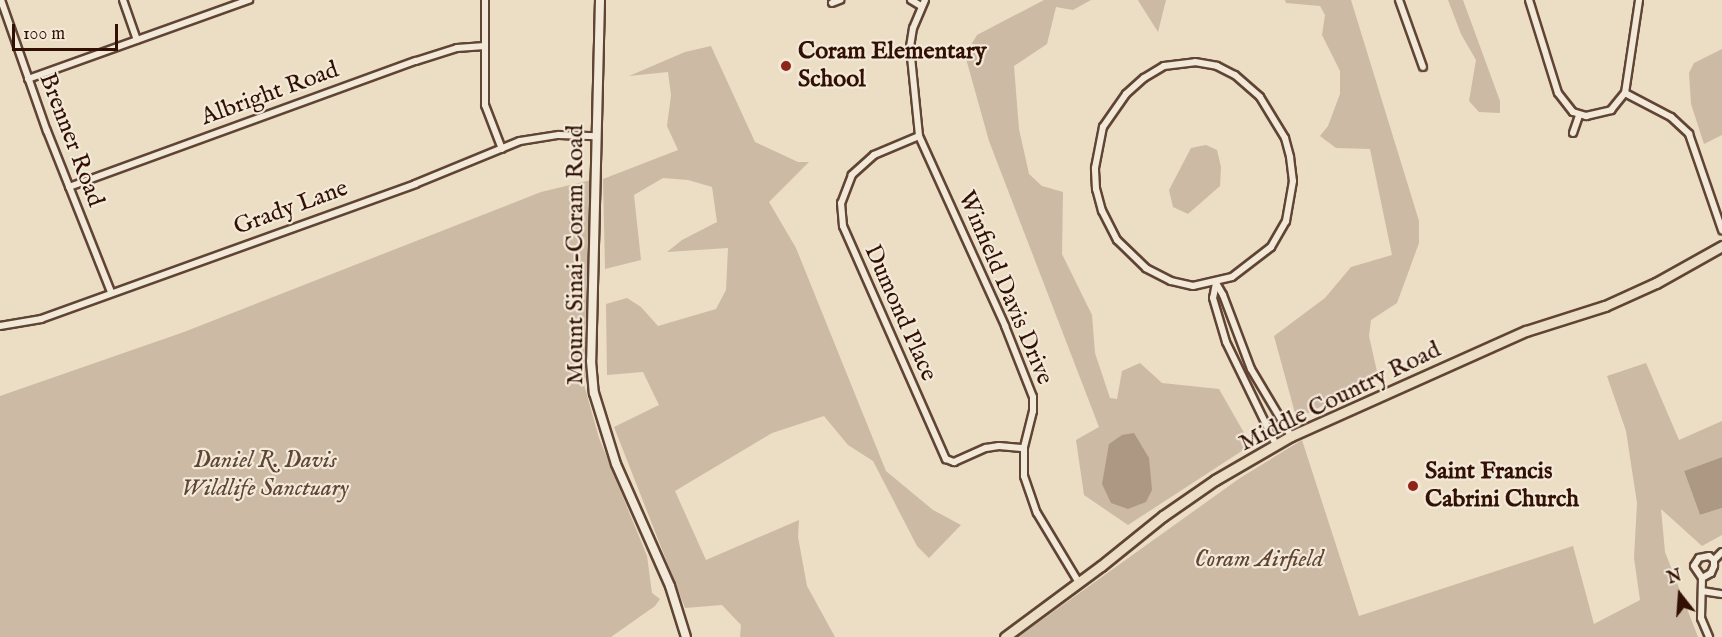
<!DOCTYPE html>
<html>
<head>
<meta charset="utf-8">
<style>
  body { margin:0 }
  #map { position:relative; width:1722px; height:637px; overflow:hidden; background:#ecddc5; font-family:"IM FELL English",serif }
  div>[style] { position:absolute }
  .green>* { inset:0; background:#ccbaa4 }
  .water>* { inset:0; background:#ad9883 }
  .roads { filter:drop-shadow(2px 0 #604434) drop-shadow(-2px 0 #604434) drop-shadow(0 2px #604434) drop-shadow(0 -2px #604434) }
  .street>* { height:6px; margin:-3px; padding:0 3px; transform-origin:3px; border-radius:3px; background:#f3e9d9 }
  .secondary>* { height:8px; margin:-4px; padding:0 4px; transform-origin:4px; border-radius:4px; background:#f3e9d9 }
  .primary>* { height:9px; margin:-4.5px; padding:0 4.5px; transform-origin:4.5px; border-radius:4.5px; background:#ecddc5 }
  .dots>* { width:16px; height:16px; translate:-50% -50%; box-sizing:border-box; border:3px solid #f3e9d9; border-radius:50% }
  span { translate:-50% -50%; white-space:nowrap; text-align:center; line-height:1.15; -webkit-text-stroke:4.5px #f3e9d9; paint-order:stroke }
  .poi-label { font-size:24px; color:#321104; font-weight:700 }
  .left { translate:0 -50%; text-align:left }
  .street-label { font-size:24px; color:#321104 }
  .park-label { font-size:24px; color:#604434; font-style:italic }
  .north { position:absolute; left:1650px; top:565px; width:60px; height:60px; -webkit-text-stroke:4px #f3e9d9; paint-order:stroke; rotate:343deg; font-size:16px; font-weight:700; line-height:24px; text-align:center; color:#321104 }
  .north::after { content:''; display:block; margin:auto; width:21px; height:27px; background:#321104; clip-path:polygon(50% 0,100% 100%,50% 72%,0 100%) }
  .scale { position:absolute; left:12px; top:24px; width:106px; height:27px; box-sizing:border-box; border:3px solid #321104; border-top:0; padding-left:8px; font-size:18px; line-height:21px; white-space:nowrap; color:#321104; -webkit-text-stroke:4px #f3e9d9; paint-order:stroke }
</style>
</head>
<body>
<div id="map">
  <div class="green">
    <div style="clip-path:polygon(1044px 0,1091px 0,1073px 10px,1056px 7px,1047px 44px,1014px 66px,1019px 129px,1029px 174px,1042px 186px,1063px 192px,1062px 254px,1092px 315px,1095px 353px,1110px 398px,1117px 399px,1122px 371px,1140px 363px,1162px 383px,1219px 389px,1251px 445px,1128px 525px,1084px 495px,1076px 440px,1099px 427px,989px 141px,965px 55px,977px 35px)"></div>
    <div style="clip-path:polygon(1138px 0,1166px 0,1158px 32px,1139px 2px)"></div>
    <div style="clip-path:polygon(1285px 0,1351px 0,1419px 221px,1419px 243px,1397px 303px,1371px 320px,1369px 336px,1378px 376px,1309px 413px,1295px 413px,1274px 336px,1325px 298px,1351px 267px,1392px 255px,1370px 149px,1336px 148px,1320px 136px,1328px 126px,1340px 94px,1340px 71px,1322px 35px,1325px 15px,1320px 6px,1286px 3px)"></div>
    <div style="clip-path:polygon(1448px 0,1463px 0,1500px 101px,1500px 113px,1479px 112px,1469px 101px,1476px 60px,1461px 34px)"></div>
    <div style="clip-path:polygon(711px 46px,755px 142px,798px 162px,809px 162px,769px 202px,796px 248px,886px 471px,933px 510px,961px 525px,929px 558px,917px 546px,873px 461px,848px 445px,824px 416px,772px 433px,675px 491px,706px 560px,799px 520px,798px 537px,807px 586px,835px 637px,740px 637px,741px 625px,722px 605px,685px 608px,614px 427px,659px 405px,643px 372px,607px 375px,606px 304px,627px 298px,641px 307px,658px 326px,716px 309px,726px 290px,728px 248px,667px 252px,682px 240px,717px 222px,712px 187px,688px 180px,663px 178px,634px 195px,641px 260px,605px 269px,603px 179px,678px 150px,667px 126px,671px 95px,668px 72px,629px 76px,685px 52px)"></div>
    <div style="clip-path:polygon(1722px 49px,1722px 135px,1704px 144px,1691px 104px,1689px 73px,1694px 63px)"></div>
    <div style="clip-path:polygon(1206px 145px,1217px 150px,1221px 167px,1220px 186px,1188px 214px,1173px 207px,1169px 190px,1191px 148px)"></div>
    <div style="clip-path:polygon(591px 180px,587px 377px,583px 381px,599px 438px,647px 556px,652px 593px,660px 599px,655px 606px,611px 637px,0 637px,0 396px,184px 332px,541px 192px)"></div>
    <div style="clip-path:polygon(1646px 363px,1679px 440px,1722px 421px,1722px 457px,1684px 471px,1700px 515px,1722px 508px,1722px 535px,1702px 546px,1661px 509px,1665px 552px,1698px 637px,1018px 637px,1240px 478px,1302px 440px,1359px 616px,1573px 546px,1594px 624px,1640px 600px,1634px 558px,1637px 503px,1626px 431px,1607px 376px)"></div>
  </div>
  <div class="water">
    <div style="clip-path:polygon(1134px 433px,1149px 458px,1152px 490px,1146px 502px,1128px 509px,1111px 503px,1102px 484px,1109px 444px,1122px 435px)"></div>
    <div style="clip-path:polygon(1722px 457px,1722px 508px,1700px 515px,1684px 471px)"></div>
  </div>
  <div class="roads">
    <div class="street">
      <div style="left:1px;top:0;width:139px;rotate:70.7deg"></div>
      <div style="left:47px;top:131px;width:173px;rotate:68.3deg"></div>
      <div style="left:123px;top:0;width:42px;rotate:70.7deg"></div>
      <div style="left:485px;top:0;width:105px;rotate:90deg"></div>
      <div style="left:485px;top:105px;width:47px;rotate:68.9deg"></div>
      <div style="left:911px;top:0;width:12px;rotate:31deg"></div>
      <div style="left:925px;top:0;width:30px;rotate:113deg"></div>
      <div style="left:913px;top:28px;width:19px;rotate:99deg"></div>
      <div style="left:910px;top:47px;width:89px;rotate:84.2deg"></div>
      <div style="left:919px;top:136px;width:209px;rotate:65.6deg"></div>
      <div style="left:1005px;top:326px;width:76px;rotate:68.5deg"></div>
      <div style="left:1033px;top:397px;width:14px;rotate:90deg"></div>
      <div style="left:1033px;top:411px;width:38px;rotate:104deg"></div>
      <div style="left:1024px;top:448px;width:28px;rotate:90deg"></div>
      <div style="left:1024px;top:476px;width:39px;rotate:71deg"></div>
      <div style="left:1037px;top:513px;width:82px;rotate:59deg"></div>
      <div style="left:1399px;top:0;width:71px;rotate:70.3deg"></div>
      <div style="left:1529px;top:0;width:97px;rotate:72.7deg"></div>
      <div style="left:1558px;top:93px;width:24px;rotate:52deg"></div>
      <div style="left:1573px;top:112px;width:14px;rotate:17deg"></div>
      <div style="left:1586px;top:116px;width:26px;rotate:-13deg"></div>
      <div style="left:1611px;top:110px;width:22px;rotate:-51deg"></div>
      <div style="left:1625px;top:93px;width:94px;rotate:-81.4deg"></div>
      <div style="left:832px;top:3px;width:9px;rotate:-21deg"></div>
      <div style="left:1195px;top:62px;width:22px;rotate:10deg"></div>
      <div style="left:1217px;top:66px;width:20px;rotate:27deg"></div>
      <div style="left:1235px;top:75px;width:33px;rotate:41deg"></div>
      <div style="left:1260px;top:97px;width:48px;rotate:58.6deg"></div>
      <div style="left:1285px;top:138px;width:20px;rotate:75deg"></div>
      <div style="left:1290px;top:157px;width:24px;rotate:83deg"></div>
      <div style="left:1293px;top:181px;width:41px;rotate:99.9deg"></div>
      <div style="left:1286px;top:221px;width:30px;rotate:120deg"></div>
      <div style="left:1271px;top:247px;width:49px;rotate:142.4deg"></div>
      <div style="left:1232px;top:277px;width:40px;rotate:167deg"></div>
      <div style="left:1193px;top:286px;width:23px;rotate:-167deg"></div>
      <div style="left:1171px;top:281px;width:28px;rotate:-153deg"></div>
      <div style="left:1146px;top:268px;width:40px;rotate:-136deg"></div>
      <div style="left:1117px;top:240px;width:33px;rotate:-117deg"></div>
      <div style="left:1102px;top:211px;width:23px;rotate:-105deg"></div>
      <div style="left:1096px;top:189px;width:21px;rotate:-93deg"></div>
      <div style="left:1095px;top:168px;width:42px;rotate:-79deg"></div>
      <div style="left:1103px;top:127px;width:40px;rotate:-55.1deg"></div>
      <div style="left:1126px;top:94px;width:24px;rotate:-42deg"></div>
      <div style="left:1144px;top:78px;width:23px;rotate:-31deg"></div>
      <div style="left:1164px;top:66px;width:31px;rotate:-7deg"></div>
      <div style="left:28px;top:79px;width:235px;rotate:-19.7deg"></div>
      <div style="left:1625px;top:93px;width:52px;rotate:27.6deg"></div>
      <div style="left:1671px;top:117px;width:25px;rotate:43deg"></div>
      <div style="left:1689px;top:134px;width:102px;rotate:71deg"></div>
      <div style="left:1573px;top:133px;width:18px;rotate:-71deg"></div>
      <div style="left:919px;top:136px;width:49px;rotate:157.1deg"></div>
      <div style="left:874px;top:155px;width:30px;rotate:138deg"></div>
      <div style="left:852px;top:175px;width:30px;rotate:111deg"></div>
      <div style="left:841px;top:203px;width:23px;rotate:85deg"></div>
      <div style="left:843px;top:226px;width:255px;rotate:66.2deg"></div>
      <div style="left:946px;top:459px;width:9px;rotate:21deg"></div>
      <div style="left:954px;top:462px;width:35px;rotate:-24deg"></div>
      <div style="left:986px;top:448px;width:13px;rotate:-9deg"></div>
      <div style="left:999px;top:446px;width:25px;rotate:5deg"></div>
      <div style="left:69px;top:187px;width:369px;rotate:-20deg"></div>
      <div style="left:416px;top:61px;width:43px;rotate:-17.6deg"></div>
      <div style="left:457px;top:48px;width:28px;rotate:-4deg"></div>
      <div style="left:1216px;top:283px;width:15px;rotate:101deg"></div>
      <div style="left:1213px;top:298px;width:46px;rotate:73.5deg"></div>
      <div style="left:1226px;top:342px;width:114px;rotate:64.1deg"></div>
      <div style="left:1216px;top:283px;width:14px;rotate:60deg"></div>
      <div style="left:1223px;top:295px;width:79px;rotate:69.3deg"></div>
      <div style="left:1251px;top:369px;width:78px;rotate:59.2deg"></div>
      <div style="left:0;top:326px;width:42px;rotate:-9.7deg"></div>
      <div style="left:41px;top:319px;width:398px;rotate:-19.8deg"></div>
      <div style="left:415px;top:184px;width:113px;rotate:-22.3deg"></div>
      <div style="left:520px;top:141px;width:39px;rotate:-9deg"></div>
      <div style="left:559px;top:135px;width:37px;rotate:2deg"></div>
      <div style="left:1714px;top:560px;width:11px;rotate:-45deg"></div>
      <div style="left:1702px;top:578px;width:10px;rotate:-29deg"></div>
      <div style="left:1711px;top:573px;width:8px;rotate:-67deg"></div>
      <div style="left:1714px;top:566px;width:6px;rotate:-90deg"></div>
      <div style="left:1714px;top:560px;width:6px;rotate:-141deg"></div>
      <div style="left:1709px;top:556px;width:10px;rotate:169deg"></div>
      <div style="left:1699px;top:558px;width:9px;rotate:122deg"></div>
      <div style="left:1694px;top:566px;width:14px;rotate:56deg"></div>
      <div style="left:1702px;top:578px;width:40px;rotate:91.4deg"></div>
      <div style="left:1701px;top:618px;width:21px;rotate:67deg"></div>
      <div style="left:1702px;top:591px;width:20px;rotate:9deg"></div>
    </div>
    <div class="secondary">
      <div style="left:600px;top:0;width:361px;rotate:91.4deg"></div>
      <div style="left:591px;top:361px;width:32px;rotate:85deg"></div>
      <div style="left:594px;top:393px;width:74px;rotate:72.8deg"></div>
      <div style="left:616px;top:464px;width:133px;rotate:66.1deg"></div>
      <div style="left:670px;top:586px;width:53px;rotate:72.6deg"></div>
    </div>
    <div class="primary">
      <div style="left:1005px;top:637px;width:119px;rotate:-36.5deg"></div>
      <div style="left:1101px;top:566px;width:80px;rotate:-38.9deg"></div>
      <div style="left:1163px;top:516px;width:63px;rotate:-34.7deg"></div>
      <div style="left:1215px;top:480px;width:88px;rotate:-30.1deg"></div>
      <div style="left:1291px;top:436px;width:257px;rotate:-24.1deg"></div>
      <div style="left:1526px;top:331px;width:83px;rotate:-17.6deg"></div>
      <div style="left:1605px;top:306px;width:56px;rotate:-24.3deg"></div>
      <div style="left:1656px;top:283px;width:76px;rotate:-29.3deg"></div>
    </div>
  </div>
  <div class="dots">
    <div style="left:786px;top:66px;background:#8f2418"></div>
    <div style="left:1413px;top:486px;background:#8f2418"></div>
  </div>
  <div class="poi-label">
    <span class="left" style="left:798px;top:66px">Coram Elementary<br>School</span>
    <span class="left" style="left:1425px;top:486px">Saint Francis<br>Cabrini Church</span>
  </div>
  <div class="street-label">
    <span style="left:270px;top:94px;rotate:-20deg">Albright Road</span>
    <span style="left:71px;top:140px;rotate:69deg">Brenner Road</span>
    <span style="left:291px;top:208px;rotate:-20deg">Grady Lane</span>
    <span style="left:576px;top:255px;rotate:-90deg">Mount Sinai-Coram Road</span>
    <span style="left:1005px;top:288px;rotate:67deg">Winfield Davis Drive</span>
    <span style="left:900px;top:313px;rotate:66deg">Dumond Place</span>
    <span style="left:1340px;top:397px;rotate:-26deg">Middle Country Road</span>
  </div>
  <div class="park-label">
    <span style="left:265px;top:475px">Daniel R. Davis<br>Wildlife Sanctuary</span>
    <span style="left:1259px;top:560px">Coram Airfield</span>
  </div>
  <div class="north">N</div>
  <div class="scale">100 m</div>
</div>
</body>
</html>
